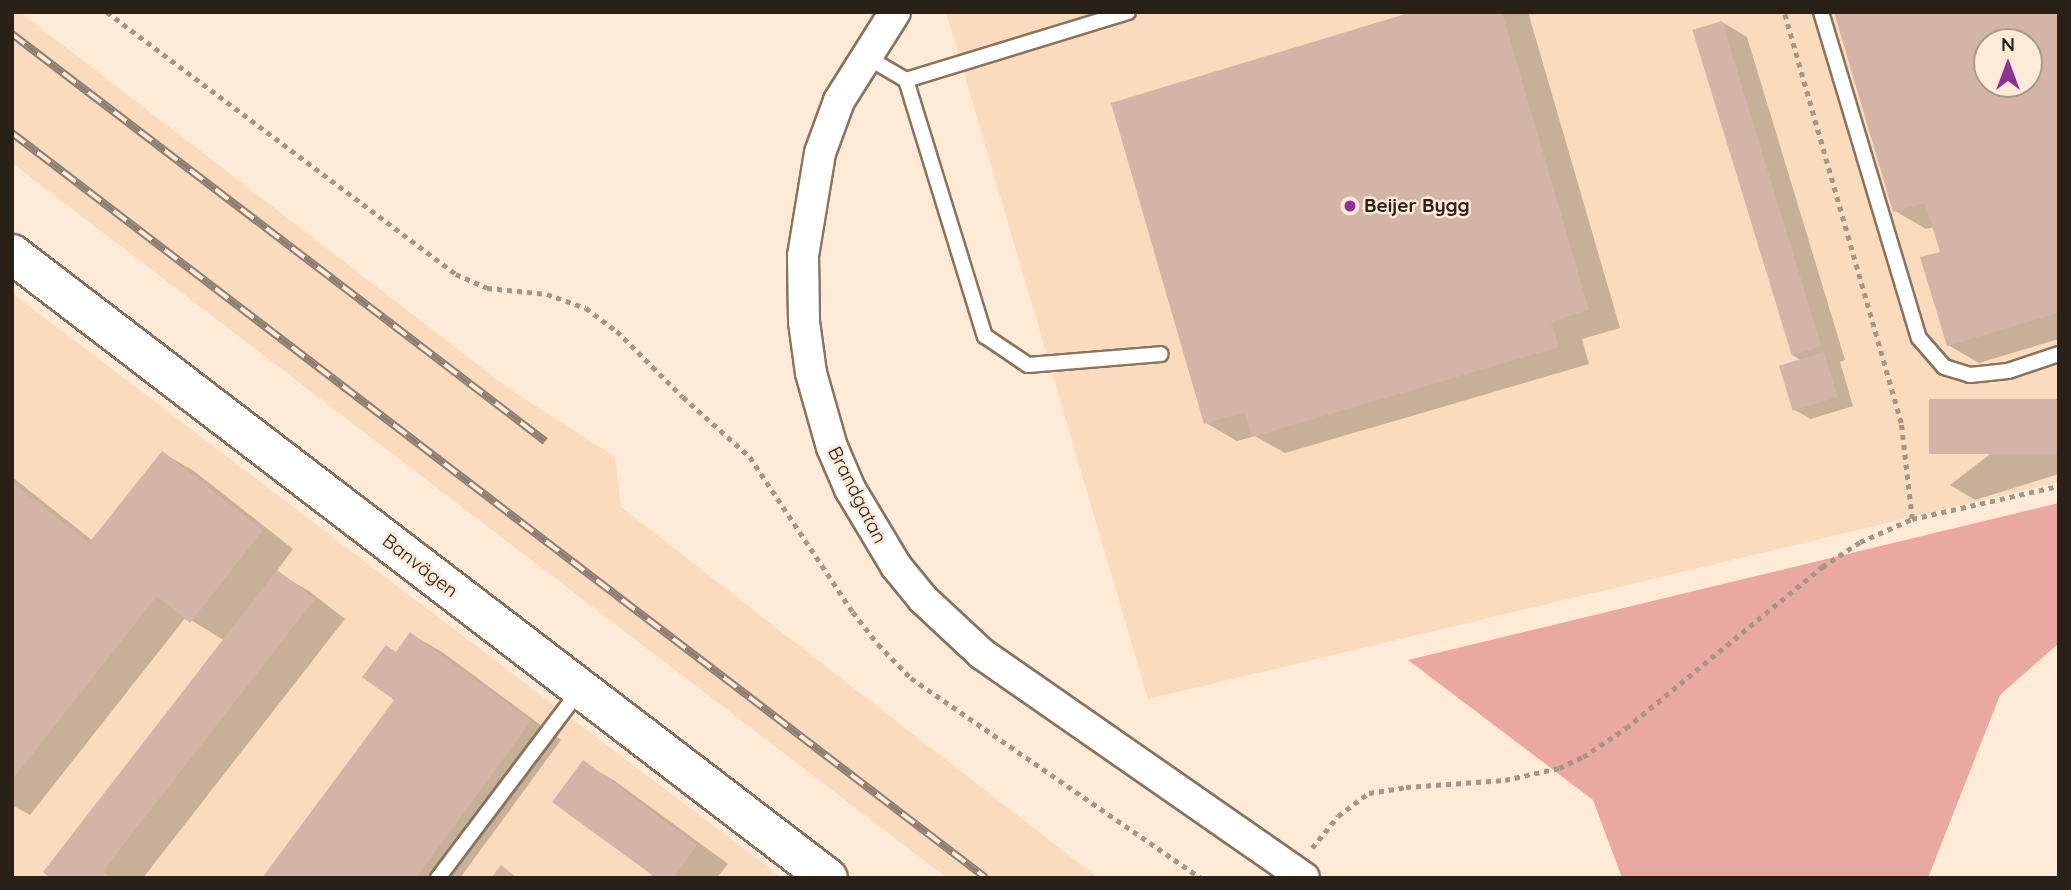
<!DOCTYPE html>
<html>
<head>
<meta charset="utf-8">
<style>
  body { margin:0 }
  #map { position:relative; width:2071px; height:890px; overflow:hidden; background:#feead7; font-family:Quicksand,sans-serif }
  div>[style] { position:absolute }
  .built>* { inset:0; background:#fadbbe }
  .forest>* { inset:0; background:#eaa8a2 }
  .shadow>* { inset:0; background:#0003 }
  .building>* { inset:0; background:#d4b4a6; transform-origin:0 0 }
  .path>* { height:4.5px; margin-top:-2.25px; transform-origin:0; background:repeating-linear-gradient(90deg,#a59687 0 5px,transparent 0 10px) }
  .roads { filter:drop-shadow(2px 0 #89735e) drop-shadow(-2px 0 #89735e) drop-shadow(0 2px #89735e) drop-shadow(0 -2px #89735e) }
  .lane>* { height:14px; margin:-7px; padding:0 7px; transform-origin:7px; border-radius:7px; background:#fff }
  .street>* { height:30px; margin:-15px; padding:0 15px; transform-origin:15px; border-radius:15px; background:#fff }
  .secondary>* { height:38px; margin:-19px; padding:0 19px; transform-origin:19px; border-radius:19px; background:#fff }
  .rail>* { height:8px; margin-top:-4px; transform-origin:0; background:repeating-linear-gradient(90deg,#feead7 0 16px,#8e7f72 0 32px); box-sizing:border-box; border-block:2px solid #8e7f72 }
  .dots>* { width:19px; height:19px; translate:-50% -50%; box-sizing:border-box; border:4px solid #feead7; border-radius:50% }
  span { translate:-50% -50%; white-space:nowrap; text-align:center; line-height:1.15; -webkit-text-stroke:5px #feead7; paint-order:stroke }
  .poi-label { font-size:19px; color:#292017; font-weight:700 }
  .left { translate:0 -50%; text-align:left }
  .street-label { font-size:19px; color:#292017 }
  .frame { position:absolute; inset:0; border:14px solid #292017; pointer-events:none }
  .north { position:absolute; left:1973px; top:28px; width:70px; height:70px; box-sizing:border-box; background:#feead7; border:2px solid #a9998a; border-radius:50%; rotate:0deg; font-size:19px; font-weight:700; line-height:28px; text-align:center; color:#292017 }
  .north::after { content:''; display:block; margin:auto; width:24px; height:32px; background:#90319a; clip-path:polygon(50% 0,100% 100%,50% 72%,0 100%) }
</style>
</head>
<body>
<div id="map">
  <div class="built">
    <div style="clip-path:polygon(12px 12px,20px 12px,508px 388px,615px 457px,621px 507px,1098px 878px,947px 878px,12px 163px)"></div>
    <div style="clip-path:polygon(evenodd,946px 12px,2059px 12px,2059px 482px,1148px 699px,946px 12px,1987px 42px,2029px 42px,2029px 84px,1987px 84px,1987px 42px)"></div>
    <div style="clip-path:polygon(12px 293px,459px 633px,782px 878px,12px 878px)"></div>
  </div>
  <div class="forest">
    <div style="clip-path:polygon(2059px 503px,2059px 643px,2000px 695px,1928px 878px,1622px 878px,1593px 800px,1408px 660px)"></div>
  </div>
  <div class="shadow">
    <div style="clip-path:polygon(1418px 12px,1528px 12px,1620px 328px,1582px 339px,1589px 364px,1285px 453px,1255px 436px,1237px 441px,1206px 423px)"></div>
    <div style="clip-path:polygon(evenodd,1836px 12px,2059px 12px,2059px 339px,1979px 363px,1948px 345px,1942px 253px,1934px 227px,1926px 229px,1895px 211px,1836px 12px,1987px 42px,2029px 42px,2029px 84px,1987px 84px,1987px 42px)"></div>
    <div style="clip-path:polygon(1722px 22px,1747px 37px,1845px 360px,1840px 362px,1853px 406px,1811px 419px,1795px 410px,1802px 361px,1792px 355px)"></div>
    <div style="clip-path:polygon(2059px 401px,2059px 474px,1975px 500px,1950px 485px)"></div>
    <div style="clip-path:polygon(163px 453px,194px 471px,293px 549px,276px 572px,309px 591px,345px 619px,143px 878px,53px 878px,225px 641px,186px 617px,30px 815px,12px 805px,12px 477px,93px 541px)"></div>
    <div style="clip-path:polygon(411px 634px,442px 652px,561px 740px,460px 878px,264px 878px,396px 700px,397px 653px)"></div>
    <div style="clip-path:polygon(584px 763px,615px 781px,728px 864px,717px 878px,652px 878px,654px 875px)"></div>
  </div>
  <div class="building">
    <div style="clip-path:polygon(1412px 12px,1502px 12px,1589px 310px,1551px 322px,1559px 347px,1252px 437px,1245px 412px,1204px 424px,1111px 103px)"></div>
    <div style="clip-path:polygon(evenodd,1834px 12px,2059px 12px,2059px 313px,1947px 346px,1920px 257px,1940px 252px,1925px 203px,1893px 212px,1834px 12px,1987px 42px,2029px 42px,2029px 84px,1987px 84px,1987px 42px)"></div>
    <div style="left:1722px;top:21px;width:340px;height:31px;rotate:73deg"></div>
    <div style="left:1824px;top:352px;width:47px;height:47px;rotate:73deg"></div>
    <div style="left:2059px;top:399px;width:55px;height:130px;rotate:90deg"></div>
    <div style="clip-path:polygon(162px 451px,263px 530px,190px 623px,157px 596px,12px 780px,12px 482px,89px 543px)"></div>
    <div style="clip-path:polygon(277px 570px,315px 599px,103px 871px,111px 878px,50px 878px,43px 872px)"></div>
    <div style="clip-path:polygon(410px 632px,531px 721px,416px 878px,262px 878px,394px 700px,362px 677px,386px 645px,396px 652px)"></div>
    <div style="clip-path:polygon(583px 760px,697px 845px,673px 878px,650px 878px,652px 875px,552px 802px)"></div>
    <div style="clip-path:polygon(501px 865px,517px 878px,491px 878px)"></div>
  </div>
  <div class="path">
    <div style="left:107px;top:12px;width:436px;rotate:36.9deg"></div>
    <div style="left:456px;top:274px;width:34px;rotate:24deg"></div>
    <div style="left:487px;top:288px;width:60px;rotate:5.7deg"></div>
    <div style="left:547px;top:294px;width:41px;rotate:19.7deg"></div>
    <div style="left:586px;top:308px;width:39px;rotate:37deg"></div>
    <div style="left:617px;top:331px;width:93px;rotate:45deg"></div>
    <div style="left:683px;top:397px;width:90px;rotate:41.8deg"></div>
    <div style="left:750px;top:457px;width:186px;rotate:56.4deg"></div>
    <div style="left:853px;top:612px;width:41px;rotate:52deg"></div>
    <div style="left:878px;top:644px;width:47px;rotate:45.9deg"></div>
    <div style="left:911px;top:678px;width:352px;rotate:34.6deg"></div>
    <div style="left:1912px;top:519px;width:151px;rotate:-12.7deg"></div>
    <div style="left:1312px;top:848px;width:41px;rotate:-50.9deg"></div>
    <div style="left:1338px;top:816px;width:39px;rotate:-37deg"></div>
    <div style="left:1369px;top:793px;width:37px;rotate:-9deg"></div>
    <div style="left:1406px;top:787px;width:99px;rotate:-4deg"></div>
    <div style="left:1505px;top:780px;width:55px;rotate:-12.5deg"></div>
    <div style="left:1559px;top:768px;width:26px;rotate:-25deg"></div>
    <div style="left:1583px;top:757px;width:52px;rotate:-34deg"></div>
    <div style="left:1626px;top:728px;width:254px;rotate:-39.4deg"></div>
    <div style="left:1822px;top:567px;width:45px;rotate:-33.3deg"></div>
    <div style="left:1860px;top:542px;width:57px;rotate:-23.9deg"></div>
    <div style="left:1912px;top:519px;width:97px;rotate:-96.5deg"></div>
    <div style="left:1901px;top:423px;width:427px;rotate:-105.9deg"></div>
  </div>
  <div class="roads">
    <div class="lane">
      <div style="left:1821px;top:12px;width:340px;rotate:73.3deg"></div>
      <div style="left:1919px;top:338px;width:38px;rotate:49deg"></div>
      <div style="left:1944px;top:367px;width:27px;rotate:17deg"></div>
      <div style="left:1970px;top:375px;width:38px;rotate:-6deg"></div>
      <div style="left:2008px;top:371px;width:54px;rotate:-18.4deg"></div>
      <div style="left:865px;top:56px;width:48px;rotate:30.3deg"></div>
      <div style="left:906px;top:80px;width:268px;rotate:72.9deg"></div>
      <div style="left:985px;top:336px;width:52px;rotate:34deg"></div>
      <div style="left:1028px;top:365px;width:133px;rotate:-4.7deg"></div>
      <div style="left:906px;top:80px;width:232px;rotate:-17deg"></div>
      <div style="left:438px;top:878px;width:234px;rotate:-53deg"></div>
    </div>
    <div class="street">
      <div style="left:895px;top:12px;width:105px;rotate:122.2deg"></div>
      <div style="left:839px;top:101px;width:55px;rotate:110.1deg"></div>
      <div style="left:820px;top:153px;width:104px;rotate:99.4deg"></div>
      <div style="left:803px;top:256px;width:66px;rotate:89.1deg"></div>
      <div style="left:804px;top:322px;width:51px;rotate:82.2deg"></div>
      <div style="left:811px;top:373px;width:77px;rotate:74.2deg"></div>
      <div style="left:832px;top:447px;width:46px;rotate:66.8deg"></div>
      <div style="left:850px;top:489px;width:90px;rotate:59.1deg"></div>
      <div style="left:896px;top:566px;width:43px;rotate:50.7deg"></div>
      <div style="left:923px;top:599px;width:81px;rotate:43deg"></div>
      <div style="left:982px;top:654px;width:392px;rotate:34.8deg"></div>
    </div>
    <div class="secondary">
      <div style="left:12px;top:254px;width:1027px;rotate:37.41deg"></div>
    </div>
  </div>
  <div class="rail">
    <div style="left:12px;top:34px;width:671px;rotate:37.37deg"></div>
    <div style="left:12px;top:133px;width:1226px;rotate:37.41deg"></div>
  </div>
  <div class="dots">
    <div style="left:1350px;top:206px;background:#90319a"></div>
  </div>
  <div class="poi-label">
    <span class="left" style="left:1364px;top:206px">Beijer Bygg</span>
  </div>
  <div class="street-label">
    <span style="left:857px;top:495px;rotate:63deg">Brandgatan</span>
    <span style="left:420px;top:566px;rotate:38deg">Banvägen</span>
  </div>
  <div class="frame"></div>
  <div class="north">N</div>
</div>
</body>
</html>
